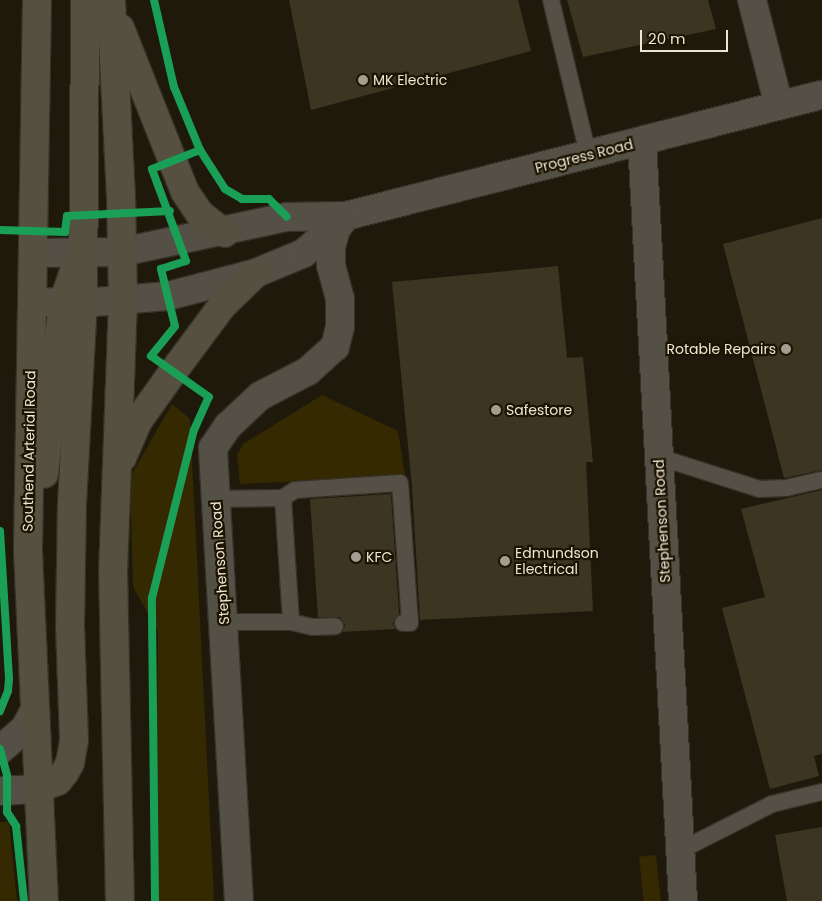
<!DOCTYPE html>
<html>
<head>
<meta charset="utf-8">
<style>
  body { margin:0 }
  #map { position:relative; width:822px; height:901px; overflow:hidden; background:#1e190b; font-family:Poppins,sans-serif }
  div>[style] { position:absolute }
  .green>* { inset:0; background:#352902; transform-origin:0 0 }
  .building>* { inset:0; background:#3b3522 }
  .roads { filter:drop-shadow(1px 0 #363129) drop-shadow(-1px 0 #363129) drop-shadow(0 1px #363129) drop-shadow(0 -1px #363129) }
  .service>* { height:16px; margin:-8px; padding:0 8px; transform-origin:8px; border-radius:8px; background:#545045 }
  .minor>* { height:28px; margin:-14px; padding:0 14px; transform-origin:14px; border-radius:14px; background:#545045 }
  .tertiary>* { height:28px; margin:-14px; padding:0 14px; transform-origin:14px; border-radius:14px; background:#545045 }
  .trunk>* { height:28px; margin:-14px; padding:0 14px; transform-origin:14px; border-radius:14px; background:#555040 }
  .cycleway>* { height:8px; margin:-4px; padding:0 4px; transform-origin:4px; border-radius:4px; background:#1a9f57 }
  .dots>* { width:14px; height:14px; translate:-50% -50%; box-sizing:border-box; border:2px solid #1d1400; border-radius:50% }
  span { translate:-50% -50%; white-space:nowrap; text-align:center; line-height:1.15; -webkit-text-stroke:4.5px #1d1400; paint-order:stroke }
  .poi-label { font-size:14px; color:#ece6d7 }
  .left { translate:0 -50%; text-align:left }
  .right { translate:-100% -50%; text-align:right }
  .street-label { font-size:14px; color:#ece6d7 }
  .scale { position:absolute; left:640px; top:30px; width:88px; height:22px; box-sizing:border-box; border:2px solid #ece6d7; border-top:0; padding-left:6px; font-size:15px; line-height:18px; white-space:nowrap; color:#ece6d7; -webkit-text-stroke:4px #1d1400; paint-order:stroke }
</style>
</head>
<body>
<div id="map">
  <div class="green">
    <div style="clip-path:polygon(322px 395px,398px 431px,405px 476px,240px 484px,237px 455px,243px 444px)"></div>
    <div style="clip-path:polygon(172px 404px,190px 419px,214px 901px,157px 901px,155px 866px,158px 631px,133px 587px,130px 477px)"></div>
    <div style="clip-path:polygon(0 822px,9px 822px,17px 901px,0 901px)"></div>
    <div style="left:656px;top:855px;width:46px;height:17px;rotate:84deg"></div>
  </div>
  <div class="building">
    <div style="clip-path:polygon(289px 0,518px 0,531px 51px,311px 110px)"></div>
    <div style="clip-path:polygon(567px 0,708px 0,716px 29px,583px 57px)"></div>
    <div style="clip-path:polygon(822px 218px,822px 470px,784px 478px,723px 244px)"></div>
    <div style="clip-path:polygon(558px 266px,567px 358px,583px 357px,593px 462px,586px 462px,593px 611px,420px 620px,412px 487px,392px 282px)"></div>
    <div style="clip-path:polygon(822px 490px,822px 754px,814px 756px,819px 776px,770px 789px,722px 608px,765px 597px,741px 509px)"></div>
    <div style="clip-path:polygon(391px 494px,399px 614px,393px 623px,395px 629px,342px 632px,345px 625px,340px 617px,318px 617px,310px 499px)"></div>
    <div style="clip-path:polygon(822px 827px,822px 901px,787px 901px,775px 835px)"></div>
  </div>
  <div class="roads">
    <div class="service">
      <div style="left:551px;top:0;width:158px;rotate:76.5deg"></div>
      <div style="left:659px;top:457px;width:105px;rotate:17.7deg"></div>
      <div style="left:759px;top:489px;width:27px;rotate:-2deg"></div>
      <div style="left:786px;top:488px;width:37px;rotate:-13deg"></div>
      <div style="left:283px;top:498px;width:14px;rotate:-34deg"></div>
      <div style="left:295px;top:490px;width:105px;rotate:-3.8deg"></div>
      <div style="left:400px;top:483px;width:140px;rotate:85.9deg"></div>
      <div style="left:410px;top:623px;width:7px;rotate:180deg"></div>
      <div style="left:216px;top:499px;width:67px;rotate:-0.9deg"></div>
      <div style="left:283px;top:498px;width:124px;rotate:86.3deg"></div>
      <div style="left:291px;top:622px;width:68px;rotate:180deg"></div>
      <div style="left:291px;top:622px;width:22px;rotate:13deg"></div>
      <div style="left:312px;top:627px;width:23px;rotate:-2deg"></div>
      <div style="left:681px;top:850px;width:102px;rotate:-26.8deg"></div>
      <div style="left:772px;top:804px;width:51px;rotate:-13.5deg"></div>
    </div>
    <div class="minor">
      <div style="left:752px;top:0;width:109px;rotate:75.7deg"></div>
      <div style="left:642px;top:141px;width:761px;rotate:86.91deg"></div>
      <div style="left:239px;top:901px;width:454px;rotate:-93.3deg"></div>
      <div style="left:213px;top:448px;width:27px;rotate:-56deg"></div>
      <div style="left:228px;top:426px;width:44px;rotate:-43.2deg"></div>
      <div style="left:260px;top:396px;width:54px;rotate:-27.5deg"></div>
      <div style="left:308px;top:371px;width:36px;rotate:-42deg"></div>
      <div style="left:335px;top:347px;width:21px;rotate:-76deg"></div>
      <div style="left:340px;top:327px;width:28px;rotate:-90deg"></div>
      <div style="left:340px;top:299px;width:34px;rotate:-105deg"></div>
      <div style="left:331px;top:266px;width:19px;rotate:-90deg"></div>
      <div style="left:331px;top:247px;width:19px;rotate:-74deg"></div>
      <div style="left:336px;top:229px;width:16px;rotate:-52deg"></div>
    </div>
    <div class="tertiary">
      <div style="left:34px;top:253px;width:88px;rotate:-0.7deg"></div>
      <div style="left:122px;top:252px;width:169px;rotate:-12deg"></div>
      <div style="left:287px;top:217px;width:59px;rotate:-1deg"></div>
      <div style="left:346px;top:216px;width:491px;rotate:-14.3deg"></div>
      <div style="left:32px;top:302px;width:51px;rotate:1.1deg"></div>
      <div style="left:83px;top:303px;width:85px;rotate:-4.7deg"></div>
      <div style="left:168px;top:296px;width:91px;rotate:-14.6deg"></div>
      <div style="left:256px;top:273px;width:52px;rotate:-22.6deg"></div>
      <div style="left:304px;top:253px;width:56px;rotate:-41.4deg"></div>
      <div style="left:0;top:750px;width:33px;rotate:-41deg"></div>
      <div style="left:25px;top:728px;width:19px;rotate:-62deg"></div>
      <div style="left:0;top:791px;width:37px;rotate:-3deg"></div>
    </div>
    <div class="trunk">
      <div style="left:37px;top:0;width:551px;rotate:90.94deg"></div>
      <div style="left:28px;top:551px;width:350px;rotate:87.4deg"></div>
      <div style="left:111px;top:0;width:195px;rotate:87.1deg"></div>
      <div style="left:121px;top:195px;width:105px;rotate:88.9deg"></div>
      <div style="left:123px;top:300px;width:270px;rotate:92.1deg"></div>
      <div style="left:113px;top:570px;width:331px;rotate:88.8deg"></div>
      <div style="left:120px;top:28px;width:176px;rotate:68.4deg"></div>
      <div style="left:185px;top:192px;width:27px;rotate:56deg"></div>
      <div style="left:200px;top:214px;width:31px;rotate:38deg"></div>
      <div style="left:122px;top:458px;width:40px;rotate:-66.6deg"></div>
      <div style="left:138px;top:421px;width:60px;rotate:-54.5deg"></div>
      <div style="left:173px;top:372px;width:82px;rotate:-53.4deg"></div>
      <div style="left:222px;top:306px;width:47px;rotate:-44.1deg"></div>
      <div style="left:44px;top:474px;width:172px;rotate:-83.7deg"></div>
      <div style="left:63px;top:303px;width:40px;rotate:-71.1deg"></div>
      <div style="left:37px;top:789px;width:22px;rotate:-21deg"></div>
      <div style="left:58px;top:781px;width:11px;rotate:-52deg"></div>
      <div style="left:65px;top:772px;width:10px;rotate:-61deg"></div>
      <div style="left:70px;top:763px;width:23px;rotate:-80deg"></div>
      <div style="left:74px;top:740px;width:113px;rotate:-92deg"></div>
      <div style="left:70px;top:627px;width:123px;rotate:-89.1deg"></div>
      <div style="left:72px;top:504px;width:201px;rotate:-86.9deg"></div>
      <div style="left:83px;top:303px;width:303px;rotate:-89.6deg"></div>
    </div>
  </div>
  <div class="cycleway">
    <div style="left:154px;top:0;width:89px;rotate:77.1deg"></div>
    <div style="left:174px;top:87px;width:68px;rotate:67.6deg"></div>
    <div style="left:200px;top:150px;width:46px;rotate:57.3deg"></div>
    <div style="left:225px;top:189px;width:20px;rotate:30deg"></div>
    <div style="left:242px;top:199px;width:27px"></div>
    <div style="left:269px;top:199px;width:25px;rotate:45deg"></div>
    <div style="left:0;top:230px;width:65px;rotate:1.8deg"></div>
    <div style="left:65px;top:232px;width:16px;rotate:-83deg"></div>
    <div style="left:67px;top:216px;width:103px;rotate:-2.8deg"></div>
    <div style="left:0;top:531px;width:148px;rotate:86.5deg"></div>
    <div style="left:9px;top:679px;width:12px;rotate:95deg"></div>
    <div style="left:8px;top:691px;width:22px;rotate:112deg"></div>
    <div style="left:0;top:749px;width:28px;rotate:75deg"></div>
    <div style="left:7px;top:776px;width:36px;rotate:90deg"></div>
    <div style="left:7px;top:812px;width:17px;rotate:57deg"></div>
    <div style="left:16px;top:826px;width:75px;rotate:83.9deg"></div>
    <div style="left:155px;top:901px;width:303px;rotate:-90.6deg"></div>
    <div style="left:152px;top:598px;width:173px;rotate:-76deg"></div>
    <div style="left:194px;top:430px;width:36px;rotate:-66deg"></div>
    <div style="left:209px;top:397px;width:71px;rotate:-144.7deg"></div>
    <div style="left:151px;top:356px;width:38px;rotate:-51deg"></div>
    <div style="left:175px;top:326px;width:59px;rotate:-103.8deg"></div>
    <div style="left:161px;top:269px;width:26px;rotate:-18deg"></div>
    <div style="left:186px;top:261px;width:98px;rotate:-110.3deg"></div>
    <div style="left:152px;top:169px;width:52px;rotate:-21.6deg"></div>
  </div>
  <div class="dots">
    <div style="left:363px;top:80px;background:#a49e90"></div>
    <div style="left:786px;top:349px;background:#a49e90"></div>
    <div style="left:496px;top:410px;background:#a49e90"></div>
    <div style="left:356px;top:557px;background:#a49e90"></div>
    <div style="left:505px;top:561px;background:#a49e90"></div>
  </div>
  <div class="poi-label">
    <span class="left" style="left:373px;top:80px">MK Electric</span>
    <span class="right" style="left:776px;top:349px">Rotable Repairs</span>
    <span class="left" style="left:506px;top:410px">Safestore</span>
    <span class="left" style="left:515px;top:561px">Edmundson<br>Electrical</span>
    <span class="left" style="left:366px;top:557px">KFC</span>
  </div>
  <div class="street-label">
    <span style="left:584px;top:156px;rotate:-14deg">Progress Road</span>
    <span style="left:29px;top:451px;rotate:-89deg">Southend Arterial Road</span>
    <span style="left:662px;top:521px;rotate:-93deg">Stephenson Road</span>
    <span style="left:220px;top:563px;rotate:-94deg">Stephenson Road</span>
  </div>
  <div class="scale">20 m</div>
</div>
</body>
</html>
